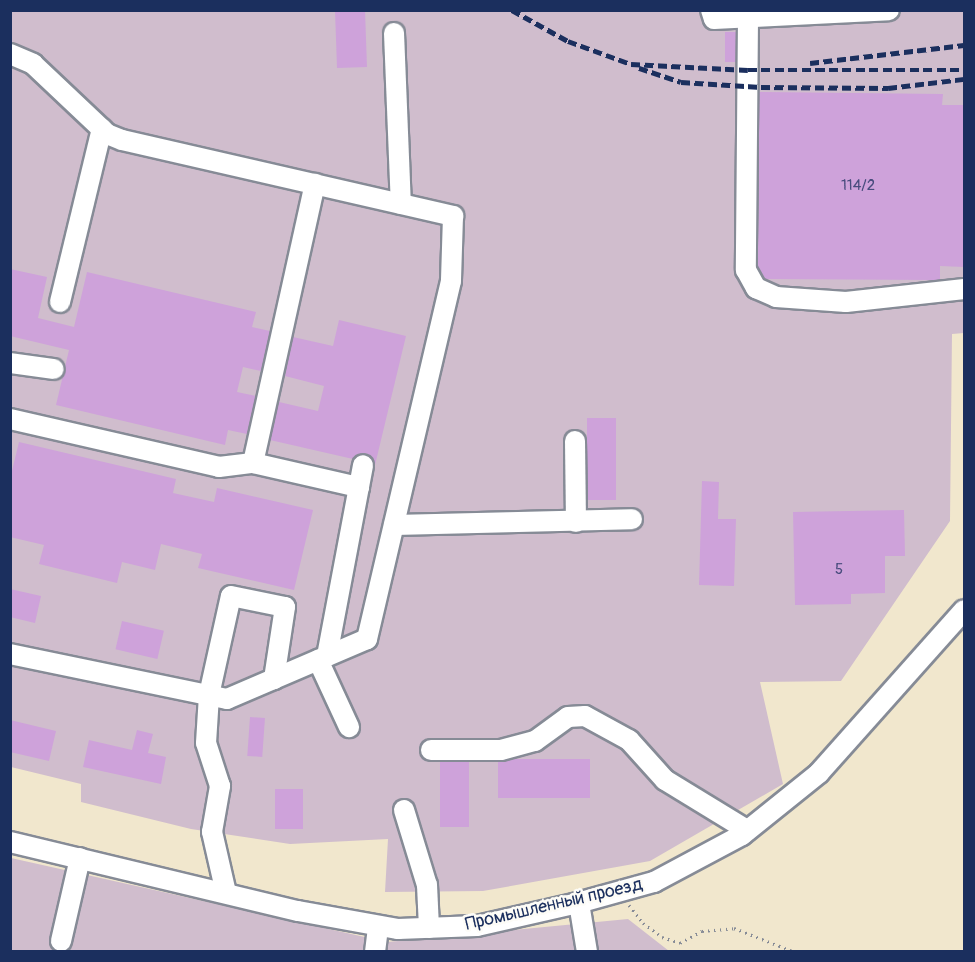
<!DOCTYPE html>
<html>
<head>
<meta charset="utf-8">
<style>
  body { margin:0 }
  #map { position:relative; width:975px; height:962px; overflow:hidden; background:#f1e7cd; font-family:Pangolin,sans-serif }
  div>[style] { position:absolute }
  .industrial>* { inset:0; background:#d0bdcd }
  .building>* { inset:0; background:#cea2da; transform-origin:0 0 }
  .path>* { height:3px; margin-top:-1.5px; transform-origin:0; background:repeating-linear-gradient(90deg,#868b96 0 1.5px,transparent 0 6px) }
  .roads { filter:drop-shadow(2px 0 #868b96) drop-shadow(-2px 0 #868b96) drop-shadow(0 2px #868b96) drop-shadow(0 -2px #868b96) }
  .minor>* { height:20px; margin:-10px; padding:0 10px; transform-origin:10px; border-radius:10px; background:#fff }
  .rail>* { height:4.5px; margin-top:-2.25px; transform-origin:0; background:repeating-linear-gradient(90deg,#1b2f5e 0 9px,transparent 0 13.5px) }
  span { translate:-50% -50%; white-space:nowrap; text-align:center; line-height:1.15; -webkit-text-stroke:5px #fdfcf7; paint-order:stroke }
  .number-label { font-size:15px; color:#484c7d }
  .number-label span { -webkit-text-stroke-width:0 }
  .street-label { font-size:18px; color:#1b2f5e }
  .frame { position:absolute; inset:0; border:12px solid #1b2f5e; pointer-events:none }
</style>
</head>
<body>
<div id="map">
  <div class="industrial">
    <div style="clip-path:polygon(11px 11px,964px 11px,964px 333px,952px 334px,950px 521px,841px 681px,760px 682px,783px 784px,650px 861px,483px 891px,385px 892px,388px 839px,290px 844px,191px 829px,81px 802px,81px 784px,11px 767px)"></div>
    <div style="clip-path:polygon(11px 858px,387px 942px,628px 919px,669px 951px,11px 952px)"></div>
  </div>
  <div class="building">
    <div style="left:365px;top:10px;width:57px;height:30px;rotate:88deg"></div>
    <div style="left:725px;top:32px;width:11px;height:30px"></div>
    <div style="clip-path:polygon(759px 92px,943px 94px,942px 105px,964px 105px,964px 267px,940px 266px,940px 280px,935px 280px,765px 279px,758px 267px)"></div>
    <div style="clip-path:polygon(10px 269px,47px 277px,38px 318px,74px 327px,87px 272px,256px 312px,252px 327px,270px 331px,261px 371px,243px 367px,237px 392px,256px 396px,247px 434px,228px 430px,225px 445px,56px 405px,69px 350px,10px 336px)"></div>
    <div style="clip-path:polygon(339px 320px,406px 336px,375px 465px,366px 453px,353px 459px,270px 440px,279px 402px,318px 411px,324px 386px,285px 376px,293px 337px,333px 346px)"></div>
    <div style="left:587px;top:418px;width:29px;height:82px"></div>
    <div style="clip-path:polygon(19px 442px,176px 479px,173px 493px,214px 502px,217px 488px,313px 510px,294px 590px,198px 568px,202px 554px,161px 544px,155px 570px,122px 562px,117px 583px,39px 564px,44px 545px,10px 537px,10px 479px)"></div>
    <div style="clip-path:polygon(702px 481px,719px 482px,718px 519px,736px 519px,734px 586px,699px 585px)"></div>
    <div style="clip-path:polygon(904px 510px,905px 556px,885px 556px,885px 593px,851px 594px,851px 604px,795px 605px,793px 512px)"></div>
    <div style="clip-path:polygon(10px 589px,41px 596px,35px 623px,10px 617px)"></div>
    <div style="left:122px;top:621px;width:43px;height:29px;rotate:13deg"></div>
    <div style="left:250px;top:717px;width:15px;height:39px;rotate:4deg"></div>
    <div style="clip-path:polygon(10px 720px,56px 731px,49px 761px,10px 752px)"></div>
    <div style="clip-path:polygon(137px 730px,153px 734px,148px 753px,166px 757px,161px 784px,83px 767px,89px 740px,132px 750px)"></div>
    <div style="clip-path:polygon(515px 759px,590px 759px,590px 798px,498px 798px,498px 762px)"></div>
    <div style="left:440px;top:762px;width:29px;height:65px"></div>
    <div style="left:275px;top:789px;width:28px;height:40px"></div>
  </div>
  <div class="path">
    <div style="left:629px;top:905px;width:23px;rotate:52deg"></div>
    <div style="left:643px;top:923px;width:24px;rotate:36deg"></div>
    <div style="left:662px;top:937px;width:19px;rotate:18deg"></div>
    <div style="left:680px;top:943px;width:25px;rotate:-29deg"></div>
    <div style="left:702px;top:931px;width:32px;rotate:-5deg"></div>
    <div style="left:734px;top:928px;width:66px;rotate:21.5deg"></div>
  </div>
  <div class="roads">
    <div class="minor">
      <div style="left:711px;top:10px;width:9px;rotate:72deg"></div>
      <div style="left:714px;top:19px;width:175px;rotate:-2.9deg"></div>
      <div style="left:748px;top:18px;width:252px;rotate:90.5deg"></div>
      <div style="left:746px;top:270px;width:21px;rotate:61deg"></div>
      <div style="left:756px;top:288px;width:22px;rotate:24deg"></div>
      <div style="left:776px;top:297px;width:70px;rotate:4.1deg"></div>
      <div style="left:846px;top:302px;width:119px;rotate:-6.3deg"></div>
      <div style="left:394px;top:33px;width:171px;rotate:87.7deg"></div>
      <div style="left:10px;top:54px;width:25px;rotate:23deg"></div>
      <div style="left:33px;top:64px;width:102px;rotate:43.4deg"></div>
      <div style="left:107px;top:134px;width:16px;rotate:22deg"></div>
      <div style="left:122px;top:140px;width:340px;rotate:12.9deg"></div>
      <div style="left:453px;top:216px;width:65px;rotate:91.8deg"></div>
      <div style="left:451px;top:281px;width:368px;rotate:103.2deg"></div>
      <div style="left:367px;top:639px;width:152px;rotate:156.8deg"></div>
      <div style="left:227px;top:699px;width:222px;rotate:-168.3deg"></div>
      <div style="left:60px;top:302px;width:178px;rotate:-76.4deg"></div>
      <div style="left:10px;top:363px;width:44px;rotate:7.8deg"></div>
      <div style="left:10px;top:419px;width:214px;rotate:12.9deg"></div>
      <div style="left:219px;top:467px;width:34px;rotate:-7deg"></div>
      <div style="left:253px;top:463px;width:109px;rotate:12.8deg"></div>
      <div style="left:575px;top:441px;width:81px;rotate:89.3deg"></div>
      <div style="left:253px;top:463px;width:286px;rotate:-77.5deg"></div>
      <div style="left:394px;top:525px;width:238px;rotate:-1.4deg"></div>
      <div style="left:327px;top:656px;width:194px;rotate:-79.3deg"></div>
      <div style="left:318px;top:660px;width:74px;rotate:65.2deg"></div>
      <div style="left:431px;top:750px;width:70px"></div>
      <div style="left:501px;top:750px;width:35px;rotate:-15deg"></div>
      <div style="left:535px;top:741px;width:41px;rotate:-36deg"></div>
      <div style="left:568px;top:717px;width:17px;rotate:-3deg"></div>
      <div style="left:585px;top:716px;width:50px;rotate:28.6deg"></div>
      <div style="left:629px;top:740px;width:54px;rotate:48deg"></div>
      <div style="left:665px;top:780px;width:96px;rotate:31.4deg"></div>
      <div style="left:404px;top:810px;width:78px;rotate:73deg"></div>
      <div style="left:427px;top:885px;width:43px;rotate:87.3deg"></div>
      <div style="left:10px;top:842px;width:296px;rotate:13.5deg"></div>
      <div style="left:298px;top:911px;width:102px;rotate:10.2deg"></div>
      <div style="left:398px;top:929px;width:79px;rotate:-2.2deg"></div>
      <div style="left:477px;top:926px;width:99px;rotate:-12.8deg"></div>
      <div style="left:574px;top:904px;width:83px;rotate:-15.4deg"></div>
      <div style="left:654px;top:882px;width:100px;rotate:-28.1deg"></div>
      <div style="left:742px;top:835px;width:99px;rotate:-38.8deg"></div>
      <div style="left:819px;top:773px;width:218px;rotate:-48.3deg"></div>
      <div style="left:226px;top:893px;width:63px;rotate:-102.9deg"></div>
      <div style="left:212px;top:832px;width:47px;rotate:-80.1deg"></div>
      <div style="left:220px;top:786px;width:45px;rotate:-108deg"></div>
      <div style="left:206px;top:743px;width:48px;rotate:-86.4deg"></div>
      <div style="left:209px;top:695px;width:101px;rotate:-77.5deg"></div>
      <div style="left:231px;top:596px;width:55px;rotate:11.5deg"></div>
      <div style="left:285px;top:607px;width:73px;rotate:98.7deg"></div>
      <div style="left:579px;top:903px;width:50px;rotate:80.7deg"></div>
      <div style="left:61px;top:941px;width:85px;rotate:-77.1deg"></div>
      <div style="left:375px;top:952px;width:26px;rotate:-83deg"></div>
    </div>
  </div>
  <div class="rail">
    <div style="left:512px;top:10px;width:64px;rotate:29deg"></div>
    <div style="left:568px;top:41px;width:67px;rotate:20.1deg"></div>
    <div style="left:631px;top:64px;width:117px;rotate:2.9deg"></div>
    <div style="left:748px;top:70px;width:216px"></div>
    <div style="left:810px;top:63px;width:155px;rotate:-6.7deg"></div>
    <div style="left:639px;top:68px;width:44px;rotate:18.4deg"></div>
    <div style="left:681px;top:82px;width:80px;rotate:3.6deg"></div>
    <div style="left:761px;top:87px;width:127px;rotate:0.5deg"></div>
    <div style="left:888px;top:88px;width:77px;rotate:-6.8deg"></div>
  </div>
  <div class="number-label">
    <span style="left:858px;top:186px">114/2</span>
    <span style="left:839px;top:570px">5</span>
  </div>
  <div class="street-label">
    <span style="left:554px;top:905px;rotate:-13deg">Промышленный проезд</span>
  </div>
  <div class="frame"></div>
</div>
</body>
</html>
